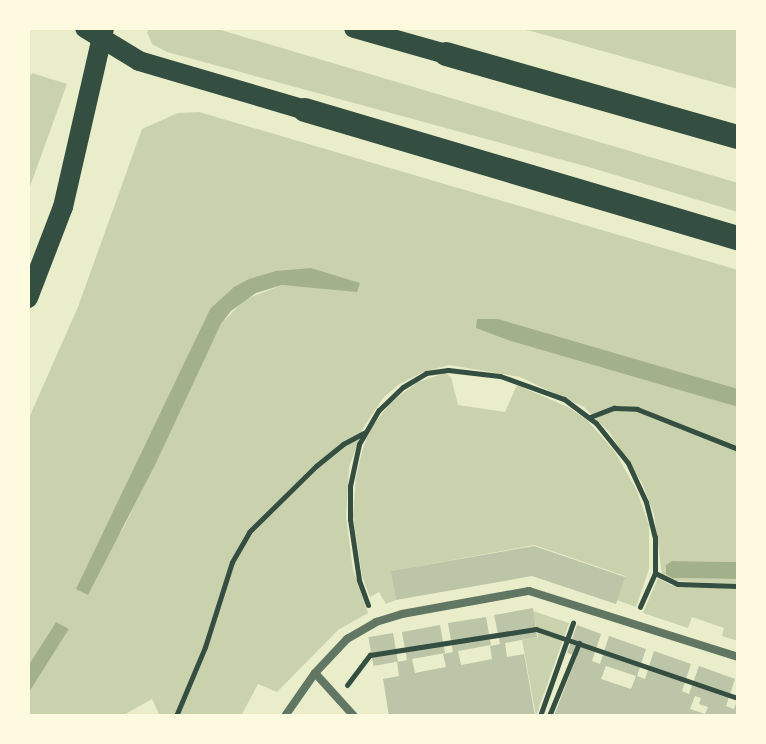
<!DOCTYPE html>
<html>
<head>
<meta charset="utf-8">
<style>
  body { margin:0 }
  #map { position:relative; width:766px; height:744px; overflow:hidden; background:#e9edc9; font-family:Commissioner,sans-serif }
  div>[style] { position:absolute }
  .green>* { inset:0; background:#cad2ad }
  .water>* { inset:0; background:#a3b18a }
  .building>* { inset:0; background:#bcc5a7; transform-origin:0 0 }
  .path>* { height:5px; margin:-2.5px; padding:0 2.5px; transform-origin:2.5px; border-radius:2.5px; background:#344e41 }
  .minor>* { height:8px; margin:-4px; padding:0 4px; transform-origin:4px; border-radius:4px; background:#617663 }
  .primary>* { height:20px; margin:-10px; padding:0 10px; transform-origin:10px; border-radius:10px; background:#344e41 }
  .motorway>* { height:24px; margin:-12px; padding:0 12px; transform-origin:12px; border-radius:12px; background:#344e41 }
  span { translate:-50% -50%; white-space:nowrap; text-align:center; line-height:1.15; -webkit-text-stroke:8px #fefae0; paint-order:stroke }
  .frame { position:absolute; inset:0; border:30px solid #fefae0; pointer-events:none }
</style>
</head>
<body>
<div id="map">
  <div class="green">
    <div style="clip-path:polygon(150px 28px,214px 28px,738px 183px,738px 212px,592px 168px,167px 52px,152px 44px,147px 32px)"></div>
    <div style="clip-path:polygon(511px 28px,738px 28px,738px 89px,531px 31px)"></div>
    <div style="clip-path:polygon(32px 73px,67px 84px,28px 192px,28px 80px)"></div>
    <div style="clip-path:polygon(evenodd,199px 112px,738px 270px,738px 392px,476px 328px,738px 407px,738px 562px,672px 561px,672px 578px,738px 579px,738px 584px,674px 581px,662px 575px,654px 514px,642px 483px,610px 433px,584px 407px,520px 377px,449px 365px,423px 372px,398px 385px,383px 398px,363px 428px,349px 467px,346px 517px,353px 570px,368px 613px,338px 630px,277px 692px,258px 684px,241px 716px,155px 716px,159px 714px,152px 699px,122px 716px,28px 716px,28px 694px,69px 629px,56px 622px,28px 666px,28px 420px,78px 307px,142px 129px,178px 113px,199px 112px,311px 268px,337px 288px,282px 285px,244px 300px,221px 324px,123px 529px,77px 589px,210px 309px,311px 268px)"></div>
    <div style="clip-path:polygon(445px 373px,451px 377px,458px 405px,505px 412px,517px 385px,568px 407px,587px 420px,615px 452px,636px 489px,649px 525px,649px 569px,636px 607px,617px 600px,625px 576px,534px 545px,392px 571px,396px 600px,386px 604px,379px 592px,370px 597px,362px 576px,353px 516px,356px 477px,363px 448px,371px 428px,391px 402px,418px 382px)"></div>
    <div style="clip-path:polygon(658px 578px,671px 585px,738px 589px,738px 641px,722px 636px,724px 628px,692px 617px,688px 628px,643px 613px)"></div>
    <div style="clip-path:polygon(533px 611px,569px 623px,536px 716px,522px 640px,538px 637px)"></div>
  </div>
  <div class="water">
    <div style="clip-path:polygon(311px 268px,360px 283px,357px 292px,282px 285px,256px 293px,231px 311px,221px 324px,156px 463px,88px 595px,76px 589px,210px 309px,234px 287px,249px 279px,276px 271px)"></div>
    <div style="clip-path:polygon(477px 319px,498px 319px,738px 389px,738px 407px,511px 341px,476px 328px)"></div>
    <div style="clip-path:polygon(672px 561px,738px 562px,738px 579px,672px 578px,666px 574px,666px 565px)"></div>
    <div style="clip-path:polygon(56px 622px,69px 629px,28px 694px,28px 666px)"></div>
  </div>
  <div class="building">
    <div style="clip-path:polygon(534px 546px,625px 577px,616px 604px,532px 576px,396px 600px,391px 571px)"></div>
    <div style="clip-path:polygon(533px 608px,537px 637px,505px 643px,507px 657px,524px 654px,535px 716px,389px 716px,383px 679px,399px 676px,397px 662px,407px 660px,402px 632px,440px 625px,445px 653px,412px 659px,415px 673px,430px 670px,446px 667px,443px 654px,453px 652px,448px 623px,486px 617px,491px 645px,458px 651px,461px 665px,492px 659px,490px 646px,500px 644px,494px 615px)"></div>
    <div style="clip-path:polygon(evenodd,577px 625px,601px 634px,592px 661px,600px 664px,609px 636px,646px 649px,637px 676px,645px 679px,654px 651px,691px 664px,682px 691px,689px 694px,699px 666px,735px 679px,726px 706px,734px 709px,738px 699px,738px 716px,554px 716px,577px 656px,567px 653px,577px 625px,606px 666px,636px 676px,631px 689px,601px 679px,606px 666px,577px 625px,695px 696px,701px 698px,699px 704px,708px 707px,705px 714px,690px 709px,695px 696px)"></div>
    <div style="left:393px;top:633px;width:29px;height:25px;rotate:80deg"></div>
  </div>
  <div class="path">
    <div style="left:590px;top:417px;width:26px;rotate:-21deg"></div>
    <div style="left:614px;top:408px;width:23px;rotate:2deg"></div>
    <div style="left:637px;top:409px;width:109px;rotate:21.6deg"></div>
    <div style="left:655px;top:573px;width:25px;rotate:26deg"></div>
    <div style="left:678px;top:584px;width:60px;rotate:1.9deg"></div>
    <div style="left:368px;top:605px;width:27px;rotate:-110deg"></div>
    <div style="left:359px;top:580px;width:62px;rotate:-98.4deg"></div>
    <div style="left:350px;top:519px;width:33px;rotate:-90deg"></div>
    <div style="left:350px;top:486px;width:43px;rotate:-77.9deg"></div>
    <div style="left:359px;top:444px;width:39px;rotate:-60deg"></div>
    <div style="left:379px;top:410px;width:33px;rotate:-44deg"></div>
    <div style="left:403px;top:387px;width:27px;rotate:-31deg"></div>
    <div style="left:426px;top:373px;width:22px;rotate:-8deg"></div>
    <div style="left:448px;top:370px;width:52px;rotate:6.6deg"></div>
    <div style="left:500px;top:376px;width:68px;rotate:19.8deg"></div>
    <div style="left:564px;top:399px;width:40px;rotate:37deg"></div>
    <div style="left:596px;top:423px;width:51px;rotate:51.3deg"></div>
    <div style="left:628px;top:463px;width:43px;rotate:65.2deg"></div>
    <div style="left:646px;top:502px;width:36px;rotate:76deg"></div>
    <div style="left:655px;top:537px;width:36px;rotate:90deg"></div>
    <div style="left:655px;top:573px;width:37px;rotate:114deg"></div>
    <div style="left:347px;top:685px;width:38px;rotate:-53deg"></div>
    <div style="left:370px;top:655px;width:168px;rotate:-8.9deg"></div>
    <div style="left:536px;top:629px;width:213px;rotate:18.9deg"></div>
    <div style="left:176px;top:716px;width:75px;rotate:-67.2deg"></div>
    <div style="left:205px;top:647px;width:89px;rotate:-72.4deg"></div>
    <div style="left:232px;top:562px;width:34px;rotate:-60deg"></div>
    <div style="left:249px;top:532px;width:94px;rotate:-44.6deg"></div>
    <div style="left:316px;top:466px;width:35px;rotate:-39deg"></div>
    <div style="left:343px;top:444px;width:24px;rotate:-28deg"></div>
    <div style="left:540px;top:716px;width:99px;rotate:-70.5deg"></div>
    <div style="left:549px;top:716px;width:79px;rotate:-67.7deg"></div>
  </div>
  <div class="minor">
    <div style="left:315px;top:673px;width:58px;rotate:47.8deg"></div>
    <div style="left:285px;top:716px;width:52px;rotate:-55.1deg"></div>
    <div style="left:315px;top:673px;width:47px;rotate:-46.7deg"></div>
    <div style="left:347px;top:639px;width:34px;rotate:-30deg"></div>
    <div style="left:376px;top:622px;width:27px;rotate:-17deg"></div>
    <div style="left:402px;top:614px;width:129px;rotate:-10.3deg"></div>
    <div style="left:529px;top:591px;width:219px;rotate:17.5deg"></div>
  </div>
  <div class="primary">
    <div style="left:85px;top:28px;width:63px;rotate:31.4deg"></div>
    <div style="left:139px;top:61px;width:173px;rotate:16.4deg"></div>
    <div style="left:354px;top:28px;width:96px;rotate:15.8deg"></div>
    <div style="left:28px;top:298px;width:97px;rotate:-69deg"></div>
    <div style="left:63px;top:207px;width:184px;rotate:-77.1deg"></div>
  </div>
  <div class="motorway">
    <div style="left:446px;top:54px;width:304px;rotate:15.9deg"></div>
    <div style="left:305px;top:110px;width:452px;rotate:16.5deg"></div>
  </div>
  <div class="frame"></div>
</div>
</body>
</html>
